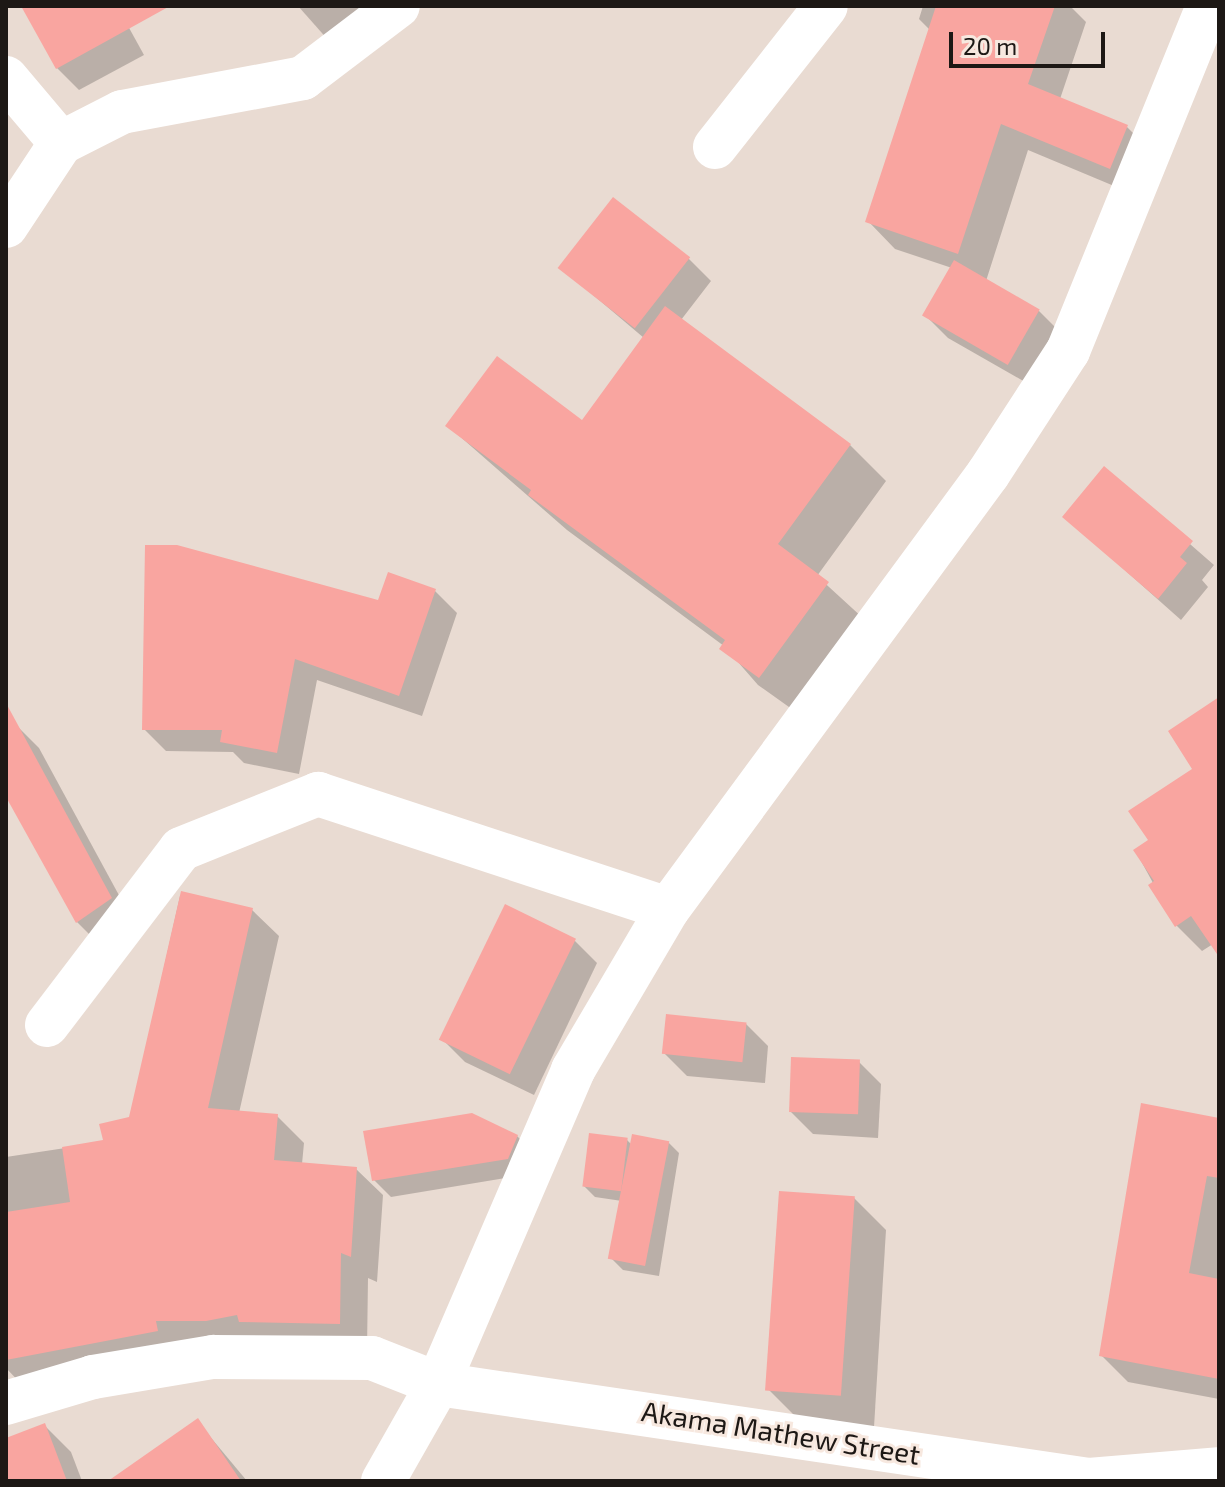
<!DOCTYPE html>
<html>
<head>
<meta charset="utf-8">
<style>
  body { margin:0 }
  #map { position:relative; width:1225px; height:1487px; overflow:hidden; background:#e9dbd2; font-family:"Exo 2",sans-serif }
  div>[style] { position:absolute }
  .shadow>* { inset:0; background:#0003 }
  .building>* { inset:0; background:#f9a5a0; transform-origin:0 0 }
  .street>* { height:44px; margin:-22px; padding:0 22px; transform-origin:22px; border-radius:22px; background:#fff }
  span { translate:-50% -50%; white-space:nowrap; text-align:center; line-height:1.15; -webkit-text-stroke:6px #f7e8df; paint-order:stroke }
  .street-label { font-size:28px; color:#1d1815 }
  .frame { position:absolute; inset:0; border:8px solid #1d1815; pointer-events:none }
  .scale { position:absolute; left:949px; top:32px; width:156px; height:36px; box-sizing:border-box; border:4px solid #1d1815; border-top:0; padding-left:10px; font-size:24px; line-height:28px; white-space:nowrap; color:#1d1815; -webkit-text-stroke:6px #f7e8df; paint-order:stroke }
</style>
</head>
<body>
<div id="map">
  <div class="shadow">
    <div style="clip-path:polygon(23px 6px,117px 6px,144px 55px,79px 90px,57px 68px)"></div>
    <div style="clip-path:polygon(298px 6px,408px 6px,337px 50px)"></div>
    <div style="clip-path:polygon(923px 6px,1070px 6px,1086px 22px,1060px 99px,1127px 127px,1155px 155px,1138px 196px,1028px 150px,986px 281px,1039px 311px,1061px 333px,1032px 386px,948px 338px,926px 316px,952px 268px,895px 249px,868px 221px,930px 30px,919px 19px)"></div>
    <div style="clip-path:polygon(689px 259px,711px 281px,681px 320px,850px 445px,886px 481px,817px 576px,864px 619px,796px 712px,758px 685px,724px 646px,567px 530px,448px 426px,583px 422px,644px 338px,560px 267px)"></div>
    <div style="clip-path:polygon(1104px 469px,1214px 565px,1202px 580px,1208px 587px,1181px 620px,1064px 516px)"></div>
    <div style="clip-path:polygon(435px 591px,457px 613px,422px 716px,317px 680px,299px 774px,244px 763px,233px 752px,166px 751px,144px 729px)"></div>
    <div style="clip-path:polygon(1219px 700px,1219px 949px,1213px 944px,1202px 951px,1176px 925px,1135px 850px,1150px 841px,1195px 769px)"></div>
    <div style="clip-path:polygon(17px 726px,39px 748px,133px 921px,99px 944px,77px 922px,6px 793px,6px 732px)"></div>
    <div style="clip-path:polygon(180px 896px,252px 910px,279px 936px,239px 1113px,277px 1116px,304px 1143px,302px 1164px,356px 1169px,383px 1195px,377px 1282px,368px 1278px,367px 1350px,25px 1388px,6px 1368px,6px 1157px,105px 1142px,130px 1119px)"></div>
    <div style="clip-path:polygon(574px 940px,597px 963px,534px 1095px,465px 1062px,443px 1040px)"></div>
    <div style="clip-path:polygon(746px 1024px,768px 1046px,765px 1083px,687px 1076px,664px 1053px)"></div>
    <div style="clip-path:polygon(859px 1062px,881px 1084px,878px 1138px,813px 1134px,790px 1111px)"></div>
    <div style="clip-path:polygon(1219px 1120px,1219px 1399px,1128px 1382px,1101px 1355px)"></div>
    <div style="clip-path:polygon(517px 1136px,534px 1153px,524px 1175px,391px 1197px,374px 1180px)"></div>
    <div style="clip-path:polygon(627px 1140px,632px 1145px,668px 1142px,679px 1153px,659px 1276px,623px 1270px,612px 1259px,622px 1201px,595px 1197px,584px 1186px)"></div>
    <div style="clip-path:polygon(854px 1198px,886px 1230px,874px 1427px,801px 1422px,769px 1390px)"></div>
    <div style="clip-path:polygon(197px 1421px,247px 1481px,112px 1481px)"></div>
    <div style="clip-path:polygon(44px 1425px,71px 1452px,82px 1481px,6px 1481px,6px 1441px)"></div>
  </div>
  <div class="building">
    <div style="clip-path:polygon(21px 6px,170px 6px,56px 69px)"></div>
    <div style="clip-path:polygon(936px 6px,1055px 6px,1028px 84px,1128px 125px,1110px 169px,1001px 124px,958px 254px,865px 222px)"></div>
    <div style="left:613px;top:197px;width:98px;height:90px;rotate:38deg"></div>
    <div style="left:954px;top:260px;width:99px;height:64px;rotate:30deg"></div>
    <div style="clip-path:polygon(665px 306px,851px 444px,778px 544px,829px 582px,759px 678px,719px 649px,725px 640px,528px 495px,531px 490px,445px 426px,497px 356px,582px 420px)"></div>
    <div style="clip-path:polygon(1104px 466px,1193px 541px,1180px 557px,1187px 563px,1158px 599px,1062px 517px)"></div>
    <div style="clip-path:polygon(145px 545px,177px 545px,378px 600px,388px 572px,436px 589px,399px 696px,295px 659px,277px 753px,220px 742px,222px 730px,142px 730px)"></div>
    <div style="clip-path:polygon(1219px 697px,1219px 957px,1191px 916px,1175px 927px,1148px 885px,1154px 881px,1133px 850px,1148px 840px,1128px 811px,1192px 769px,1168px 731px)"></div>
    <div style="clip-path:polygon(6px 703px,112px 898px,76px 923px,6px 797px)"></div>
    <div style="clip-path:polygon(181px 891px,253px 908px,208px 1108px,278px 1114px,274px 1160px,357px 1167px,351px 1257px,341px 1253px,340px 1324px,239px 1322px,237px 1315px,206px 1321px,156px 1321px,158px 1331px,6px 1360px,6px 1212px,70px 1202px,62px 1147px,103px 1140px,99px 1124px,129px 1117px)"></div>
    <div style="left:505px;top:904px;width:79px;height:151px;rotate:26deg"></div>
    <div style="left:666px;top:1014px;width:81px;height:40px;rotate:6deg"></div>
    <div style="left:791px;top:1057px;width:69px;height:55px;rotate:2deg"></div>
    <div style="clip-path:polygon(1141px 1103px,1219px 1118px,1219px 1178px,1207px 1176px,1189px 1273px,1219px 1279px,1219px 1379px,1099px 1356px)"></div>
    <div style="clip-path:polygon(472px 1113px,518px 1135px,508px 1159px,372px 1181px,363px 1131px)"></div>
    <div style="left:589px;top:1133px;width:39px;height:54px;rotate:7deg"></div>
    <div style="left:632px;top:1134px;width:38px;height:127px;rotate:11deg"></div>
    <div style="left:779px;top:1191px;width:76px;height:200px;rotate:4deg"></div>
    <div style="clip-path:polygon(198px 1418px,241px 1481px,108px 1481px)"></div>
    <div style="clip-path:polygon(45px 1423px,67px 1481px,6px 1481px,6px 1438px)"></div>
  </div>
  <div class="street">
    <div style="left:6px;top:78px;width:85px;rotate:49.8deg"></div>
    <div style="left:715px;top:147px;width:179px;rotate:-51.8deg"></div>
    <div style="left:6px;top:226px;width:100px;rotate:-56.5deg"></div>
    <div style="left:61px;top:143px;width:68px;rotate:-26.9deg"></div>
    <div style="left:122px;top:112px;width:184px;rotate:-10.6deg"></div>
    <div style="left:303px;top:78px;width:119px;rotate:-37.2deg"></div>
    <div style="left:47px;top:1025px;width:221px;rotate:-52.7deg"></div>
    <div style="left:181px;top:849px;width:148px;rotate:-21.9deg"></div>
    <div style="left:318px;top:794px;width:368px;rotate:18.2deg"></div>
    <div style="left:6px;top:1403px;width:91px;rotate:-16.6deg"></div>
    <div style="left:93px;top:1377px;width:122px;rotate:-9.5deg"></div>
    <div style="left:213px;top:1357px;width:159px;rotate:0.4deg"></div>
    <div style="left:372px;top:1358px;width:71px;rotate:21.5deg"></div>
    <div style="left:438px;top:1384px;width:658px;rotate:8.39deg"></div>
    <div style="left:1089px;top:1480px;width:130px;rotate:-4.8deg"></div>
    <div style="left:383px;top:1481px;width:112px;rotate:-60.4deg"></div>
    <div style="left:438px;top:1384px;width:342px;rotate:-66.7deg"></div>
    <div style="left:573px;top:1070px;width:187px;rotate:-59.5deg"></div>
    <div style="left:668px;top:909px;width:540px;rotate:-53.66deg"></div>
    <div style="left:988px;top:474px;width:147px;rotate:-57deg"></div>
    <div style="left:1068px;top:351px;width:372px;rotate:-67.9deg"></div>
  </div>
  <div class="street-label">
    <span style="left:781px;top:1432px;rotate:9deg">Akama Mathew Street</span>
  </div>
  <div class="frame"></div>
  <div class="scale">20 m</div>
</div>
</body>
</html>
